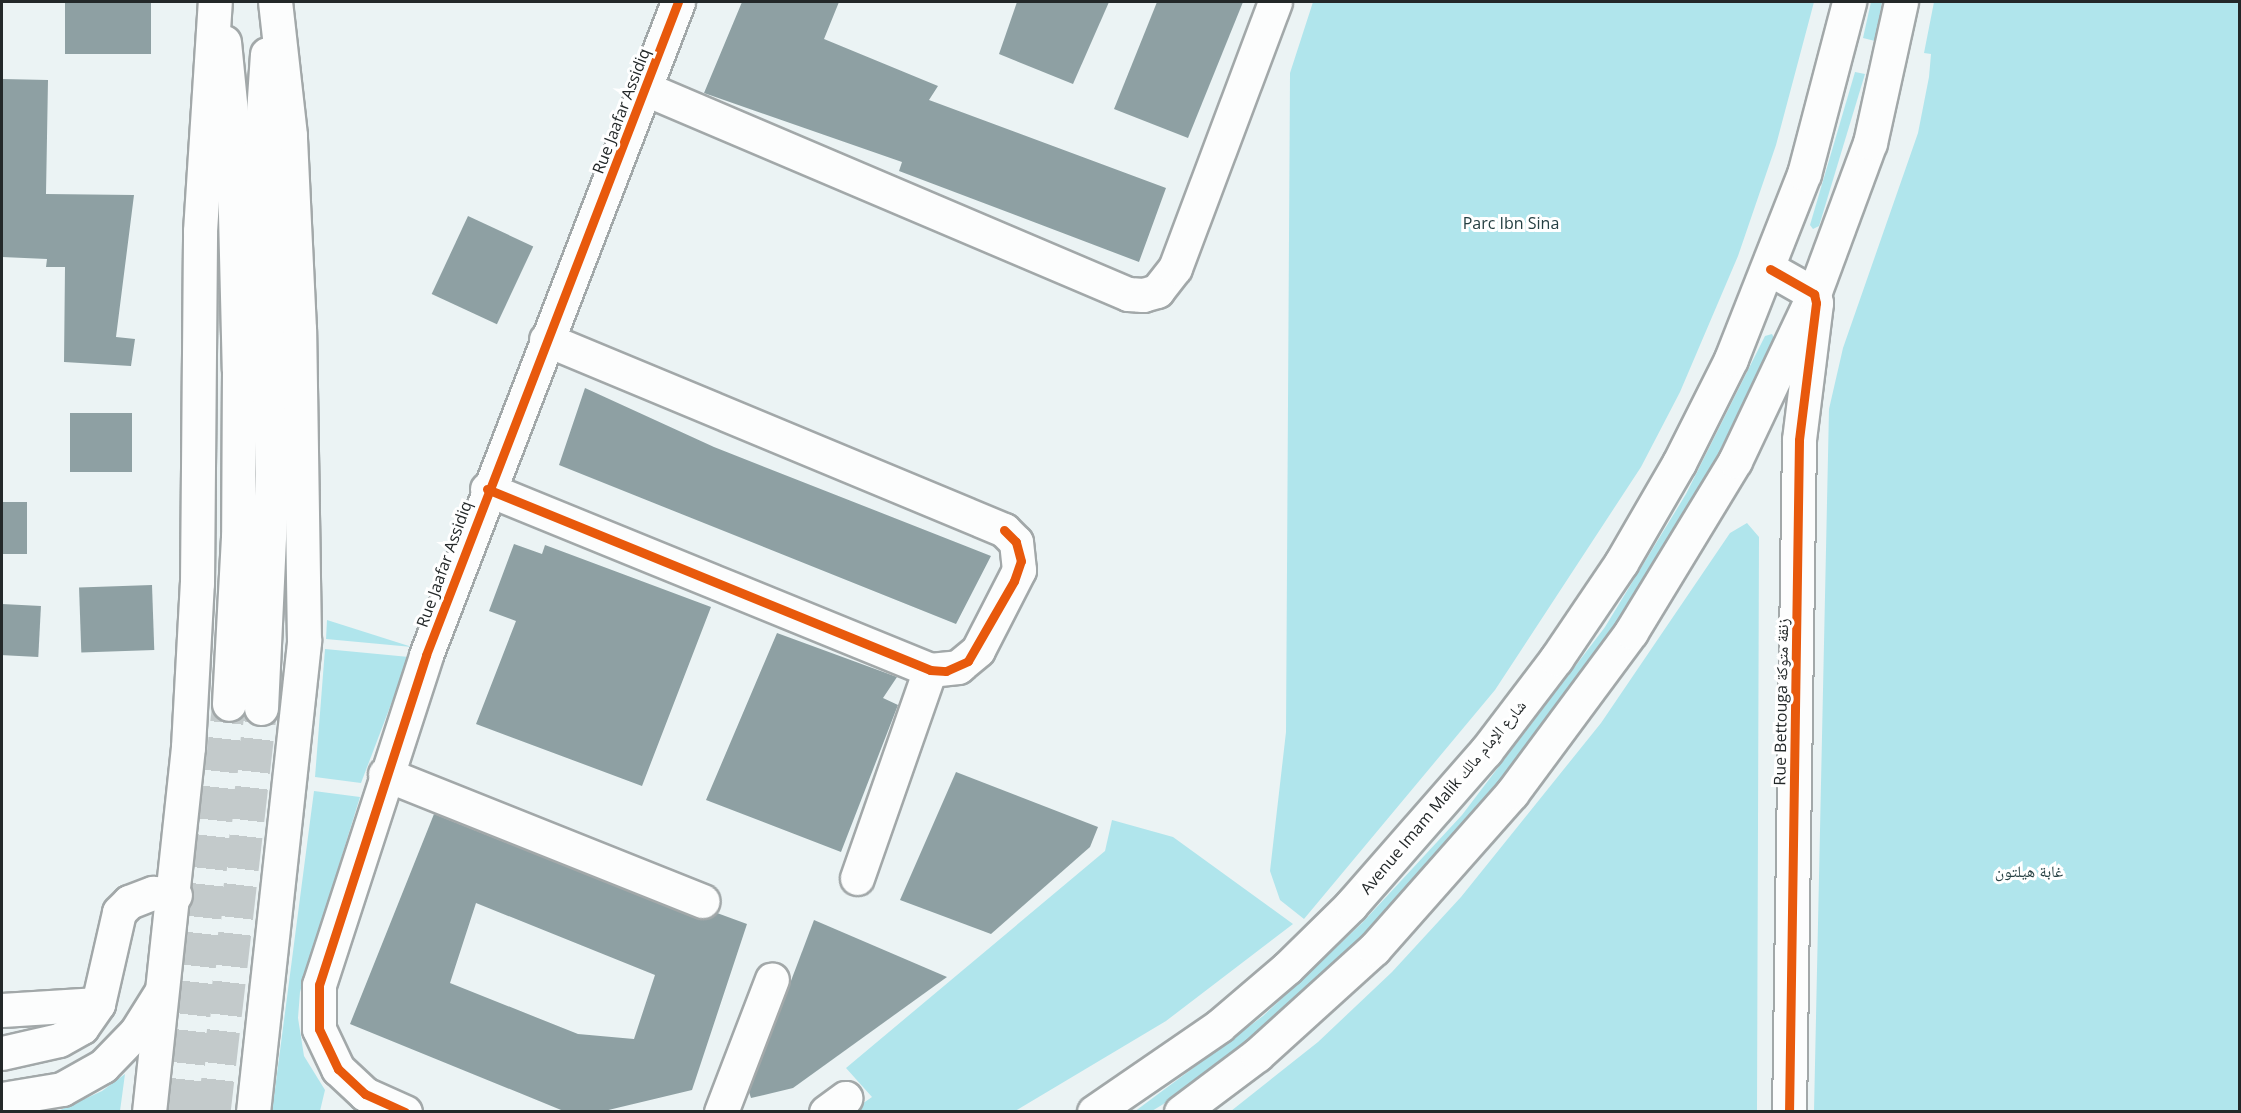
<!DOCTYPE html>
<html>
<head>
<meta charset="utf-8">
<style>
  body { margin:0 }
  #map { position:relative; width:2241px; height:1113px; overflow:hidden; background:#ebf3f4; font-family:"Open Sans","Noto Naskh Arabic",sans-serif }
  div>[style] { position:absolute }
  .green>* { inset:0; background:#b0e5ec }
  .building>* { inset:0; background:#8ea0a3; transform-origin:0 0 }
  .major-tunnel>* { height:33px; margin-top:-16.5px; transform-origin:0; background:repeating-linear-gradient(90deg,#c3cacb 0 33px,transparent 0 49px) }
  .roads { filter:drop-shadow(2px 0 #a2a8a9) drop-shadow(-2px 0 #a2a8a9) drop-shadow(0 2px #a2a8a9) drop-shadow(0 -2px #a2a8a9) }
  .minor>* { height:33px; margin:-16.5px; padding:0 16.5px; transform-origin:16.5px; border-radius:16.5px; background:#fcfdfd }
  .major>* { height:33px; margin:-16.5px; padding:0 16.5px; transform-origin:16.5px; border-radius:16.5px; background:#fcfdfd }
  .cycleway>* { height:9px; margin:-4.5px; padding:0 4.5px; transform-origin:4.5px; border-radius:4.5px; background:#e8590c }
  span { translate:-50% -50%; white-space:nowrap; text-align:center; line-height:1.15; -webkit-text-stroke:6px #fff; paint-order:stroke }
  .street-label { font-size:16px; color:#232829 }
  .park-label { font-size:16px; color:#264043 }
  .frame { position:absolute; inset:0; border:3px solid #232829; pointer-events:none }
</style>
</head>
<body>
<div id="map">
  <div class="green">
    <div style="clip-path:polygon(1313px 2px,1814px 2px,1776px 145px,1738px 256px,1680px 392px,1641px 467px,1495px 690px,1304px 919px,1280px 900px,1270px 871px,1286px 732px,1290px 73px)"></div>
    <div style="clip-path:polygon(1871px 2px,1882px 2px,1875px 41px,1863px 38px)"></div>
    <div style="clip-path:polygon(1934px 2px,2239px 2px,2239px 1111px,1814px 1111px,1829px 409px,1843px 348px,1918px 133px,1929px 77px,1931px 54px,1924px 53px)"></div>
    <div style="clip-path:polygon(1855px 72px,1865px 74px,1819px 226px,1813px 229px,1810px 225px)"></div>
    <div style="clip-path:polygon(1772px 334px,1775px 340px,1761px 371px,1695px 498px,1612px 632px,1480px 806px,1349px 951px,1270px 1026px,1183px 1092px,1152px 1111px,1134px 1112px,1263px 1016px,1362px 923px,1462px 815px,1605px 627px,1686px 494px,1765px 336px)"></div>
    <div style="clip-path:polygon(1747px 523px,1759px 537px,1757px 1111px,1231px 1111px,1318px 1042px,1392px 972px,1461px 897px,1601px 723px,1730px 533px)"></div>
    <div style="clip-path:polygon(327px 620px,412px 647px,326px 639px)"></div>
    <div style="clip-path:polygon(325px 649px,409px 657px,361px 783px,315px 777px)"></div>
    <div style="clip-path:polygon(314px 791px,360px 797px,300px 992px,298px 1018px,304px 1056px,325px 1090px,320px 1111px,272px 1112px)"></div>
    <div style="clip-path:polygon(1112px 820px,1173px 837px,1293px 924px,1166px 1021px,1015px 1111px,852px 1111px,872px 1097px,846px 1068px,1105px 851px)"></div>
    <div style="clip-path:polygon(125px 1074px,120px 1111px,58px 1111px,102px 1091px)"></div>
  </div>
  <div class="building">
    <div style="left:65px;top:2px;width:86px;height:52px"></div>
    <div style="clip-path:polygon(742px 2px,839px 2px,824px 39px,938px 86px,929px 100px,1166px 188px,1139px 262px,899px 171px,902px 162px,704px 93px)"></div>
    <div style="clip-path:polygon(1017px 2px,1109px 2px,1073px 84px,999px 54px)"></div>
    <div style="clip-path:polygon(1157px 2px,1243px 2px,1188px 138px,1114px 109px)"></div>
    <div style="clip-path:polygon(2px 79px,48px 80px,46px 194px,134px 195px,116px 337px,135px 339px,131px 366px,64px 362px,65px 267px,46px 267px,47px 259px,2px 257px)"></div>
    <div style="left:468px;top:216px;width:72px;height:86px;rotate:25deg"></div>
    <div style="clip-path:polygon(585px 388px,714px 447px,991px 556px,956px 624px,559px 465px)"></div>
    <div style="left:70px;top:413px;width:62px;height:59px"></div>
    <div style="left:2px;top:502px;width:25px;height:52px"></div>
    <div style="clip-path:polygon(514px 544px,542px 554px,545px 545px,711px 607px,642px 786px,476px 724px,516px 621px,489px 611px)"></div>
    <div style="left:152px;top:585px;width:65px;height:73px;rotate:88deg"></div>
    <div style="left:2px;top:604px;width:39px;height:51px;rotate:3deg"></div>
    <div style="clip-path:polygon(777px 633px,897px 677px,883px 698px,898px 705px,841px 852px,706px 800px)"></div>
    <div style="clip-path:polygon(956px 772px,1098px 827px,1090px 847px,991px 934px,900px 900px)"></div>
    <div style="clip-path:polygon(evenodd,434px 814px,696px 918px,717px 913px,747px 924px,692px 1090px,600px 1112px,566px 1112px,350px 1024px,434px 814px,476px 903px,655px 975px,634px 1039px,578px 1034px,450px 983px,476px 903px)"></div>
    <div style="clip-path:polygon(814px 920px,947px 977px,793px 1088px,751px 1098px,749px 1092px)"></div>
  </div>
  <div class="major-tunnel">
    <div style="left:183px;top:1112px;width:411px;rotate:-83.6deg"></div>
    <div style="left:214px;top:1112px;width:407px;rotate:-83.4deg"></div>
  </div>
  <div class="roads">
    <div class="minor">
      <div style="left:646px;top:89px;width:524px;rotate:23.04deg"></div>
      <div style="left:1128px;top:294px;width:15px;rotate:4deg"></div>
      <div style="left:1143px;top:295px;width:15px;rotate:-16deg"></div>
      <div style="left:1157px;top:291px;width:29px;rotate:-52deg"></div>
      <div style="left:1175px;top:268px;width:284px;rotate:-69.4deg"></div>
      <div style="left:1770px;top:269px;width:51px;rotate:29.6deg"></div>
      <div style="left:1814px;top:294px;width:9px;rotate:77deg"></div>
      <div style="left:1816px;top:303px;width:138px;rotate:97.1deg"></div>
      <div style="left:1799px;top:440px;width:672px;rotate:90.85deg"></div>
      <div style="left:487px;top:489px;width:479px;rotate:22.2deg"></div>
      <div style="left:930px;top:670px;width:28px;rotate:-6deg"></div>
      <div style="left:958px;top:667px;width:26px;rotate:-40deg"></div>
      <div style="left:978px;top:650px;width:90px;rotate:-62.9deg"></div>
      <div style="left:1019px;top:570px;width:28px;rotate:-96deg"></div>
      <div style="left:1016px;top:542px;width:17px;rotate:-135deg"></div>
      <div style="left:1004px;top:530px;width:496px;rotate:-157.4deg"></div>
      <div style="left:385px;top:774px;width:342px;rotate:21.8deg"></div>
      <div style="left:857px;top:878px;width:220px;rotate:-70.7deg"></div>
      <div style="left:2px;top:1010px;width:96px;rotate:-3.6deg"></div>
      <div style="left:2px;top:1053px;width:58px;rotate:-12.8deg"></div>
      <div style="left:59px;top:1040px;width:26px;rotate:-29deg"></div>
      <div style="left:82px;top:1027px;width:28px;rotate:-55deg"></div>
      <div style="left:98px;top:1004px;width:94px;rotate:-77.1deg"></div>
      <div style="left:119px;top:912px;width:14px;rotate:-45deg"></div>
      <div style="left:129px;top:902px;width:26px;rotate:-21deg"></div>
      <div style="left:153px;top:893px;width:22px;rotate:5deg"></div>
      <div style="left:405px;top:1112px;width:44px;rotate:-155.8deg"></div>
      <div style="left:365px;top:1094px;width:37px;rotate:-137deg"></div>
      <div style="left:338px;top:1069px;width:44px;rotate:-115.4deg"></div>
      <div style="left:319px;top:1029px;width:44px;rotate:-90deg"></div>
      <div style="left:319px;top:985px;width:347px;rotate:-72deg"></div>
      <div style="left:426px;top:655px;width:700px;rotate:-68.9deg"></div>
      <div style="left:721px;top:1112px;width:142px;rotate:-69deg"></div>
      <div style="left:826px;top:1112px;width:24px;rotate:-36deg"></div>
    </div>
    <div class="major">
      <div style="left:224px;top:42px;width:90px;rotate:84.3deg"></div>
      <div style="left:233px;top:132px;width:238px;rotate:88.6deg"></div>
      <div style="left:239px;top:370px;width:167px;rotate:90.3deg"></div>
      <div style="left:238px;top:537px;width:167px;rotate:93.1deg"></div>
      <div style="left:261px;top:708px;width:237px;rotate:-87.3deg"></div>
      <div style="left:272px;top:471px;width:329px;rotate:-91.9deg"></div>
      <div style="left:261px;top:142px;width:88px;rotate:-86.1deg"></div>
      <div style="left:2px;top:1099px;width:61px;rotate:-9.5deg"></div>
      <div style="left:62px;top:1089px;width:47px;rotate:-29.3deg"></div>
      <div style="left:103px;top:1066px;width:47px;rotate:-45.9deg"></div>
      <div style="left:136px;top:1032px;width:47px;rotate:-58deg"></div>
      <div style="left:149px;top:1112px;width:367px;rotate:-83.9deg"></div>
      <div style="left:188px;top:747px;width:164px;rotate:-86.9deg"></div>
      <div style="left:197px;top:583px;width:352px;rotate:-89.5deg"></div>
      <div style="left:200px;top:231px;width:229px;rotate:-86.3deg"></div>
      <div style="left:253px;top:1112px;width:474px;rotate:-83.8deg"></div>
      <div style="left:304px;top:641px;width:312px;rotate:-90.9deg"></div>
      <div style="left:299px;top:329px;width:194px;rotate:-92.7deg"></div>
      <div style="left:290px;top:135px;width:134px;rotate:-96.4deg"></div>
      <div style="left:1094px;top:1112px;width:152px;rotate:-34.5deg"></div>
      <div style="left:1219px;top:1026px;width:89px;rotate:-40.5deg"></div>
      <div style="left:1287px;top:968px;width:90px;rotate:-44.5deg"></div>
      <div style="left:1351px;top:905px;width:205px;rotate:-48.8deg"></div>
      <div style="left:1486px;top:751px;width:116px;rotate:-52.7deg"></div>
      <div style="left:1556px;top:659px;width:116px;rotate:-55.9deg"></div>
      <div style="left:1621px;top:563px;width:116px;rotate:-59.9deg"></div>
      <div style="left:1679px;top:463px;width:116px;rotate:-63.4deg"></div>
      <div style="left:1731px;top:359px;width:199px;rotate:-68.5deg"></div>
      <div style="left:1804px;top:174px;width:178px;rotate:-75.3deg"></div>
      <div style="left:1181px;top:1112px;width:95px;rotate:-36.9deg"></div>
      <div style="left:1257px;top:1055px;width:158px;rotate:-42.2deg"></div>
      <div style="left:1374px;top:949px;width:208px;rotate:-48.5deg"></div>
      <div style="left:1512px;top:793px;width:200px;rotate:-53.5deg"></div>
      <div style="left:1631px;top:632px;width:200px;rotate:-58.7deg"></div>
      <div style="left:1735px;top:461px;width:185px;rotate:-64.7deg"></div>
      <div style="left:1814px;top:294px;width:161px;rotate:-69.7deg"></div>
      <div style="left:1870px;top:143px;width:144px;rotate:-77.6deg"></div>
    </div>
  </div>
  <div class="cycleway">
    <div style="left:1770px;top:269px;width:51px;rotate:29.6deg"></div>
    <div style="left:1814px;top:294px;width:9px;rotate:77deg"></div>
    <div style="left:1816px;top:303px;width:138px;rotate:97.1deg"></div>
    <div style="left:1799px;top:440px;width:672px;rotate:90.85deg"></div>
    <div style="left:487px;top:489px;width:479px;rotate:22.2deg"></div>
    <div style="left:930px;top:670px;width:16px;rotate:4deg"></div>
    <div style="left:946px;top:671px;width:24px;rotate:-24deg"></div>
    <div style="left:968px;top:661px;width:92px;rotate:-60.1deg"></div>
    <div style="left:1014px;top:581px;width:21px;rotate:-71deg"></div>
    <div style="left:1021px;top:561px;width:20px;rotate:-105deg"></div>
    <div style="left:1016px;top:542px;width:17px;rotate:-135deg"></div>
    <div style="left:405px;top:1112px;width:44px;rotate:-155.8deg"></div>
    <div style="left:365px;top:1094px;width:37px;rotate:-137deg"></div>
    <div style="left:338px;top:1069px;width:44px;rotate:-115.4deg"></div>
    <div style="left:319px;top:1029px;width:44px;rotate:-90deg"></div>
    <div style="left:319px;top:985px;width:347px;rotate:-72deg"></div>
    <div style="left:426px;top:655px;width:700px;rotate:-68.9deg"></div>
  </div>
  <div class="street-label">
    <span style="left:621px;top:111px;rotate:-69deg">Rue Jaafar Assidiq</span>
    <span style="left:444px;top:564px;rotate:-70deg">Rue Jaafar Assidiq</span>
    <span style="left:1781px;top:702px;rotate:-89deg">Rue Bettouga زنقة متوكة</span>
    <span style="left:1443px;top:797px;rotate:-50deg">Avenue Imam Malik شارع الإمام مالك</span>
  </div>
  <div class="park-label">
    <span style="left:1511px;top:223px">Parc Ibn Sina</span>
    <span style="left:2029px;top:871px">غابة هيلتون</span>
  </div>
  <div class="frame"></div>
</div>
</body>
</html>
